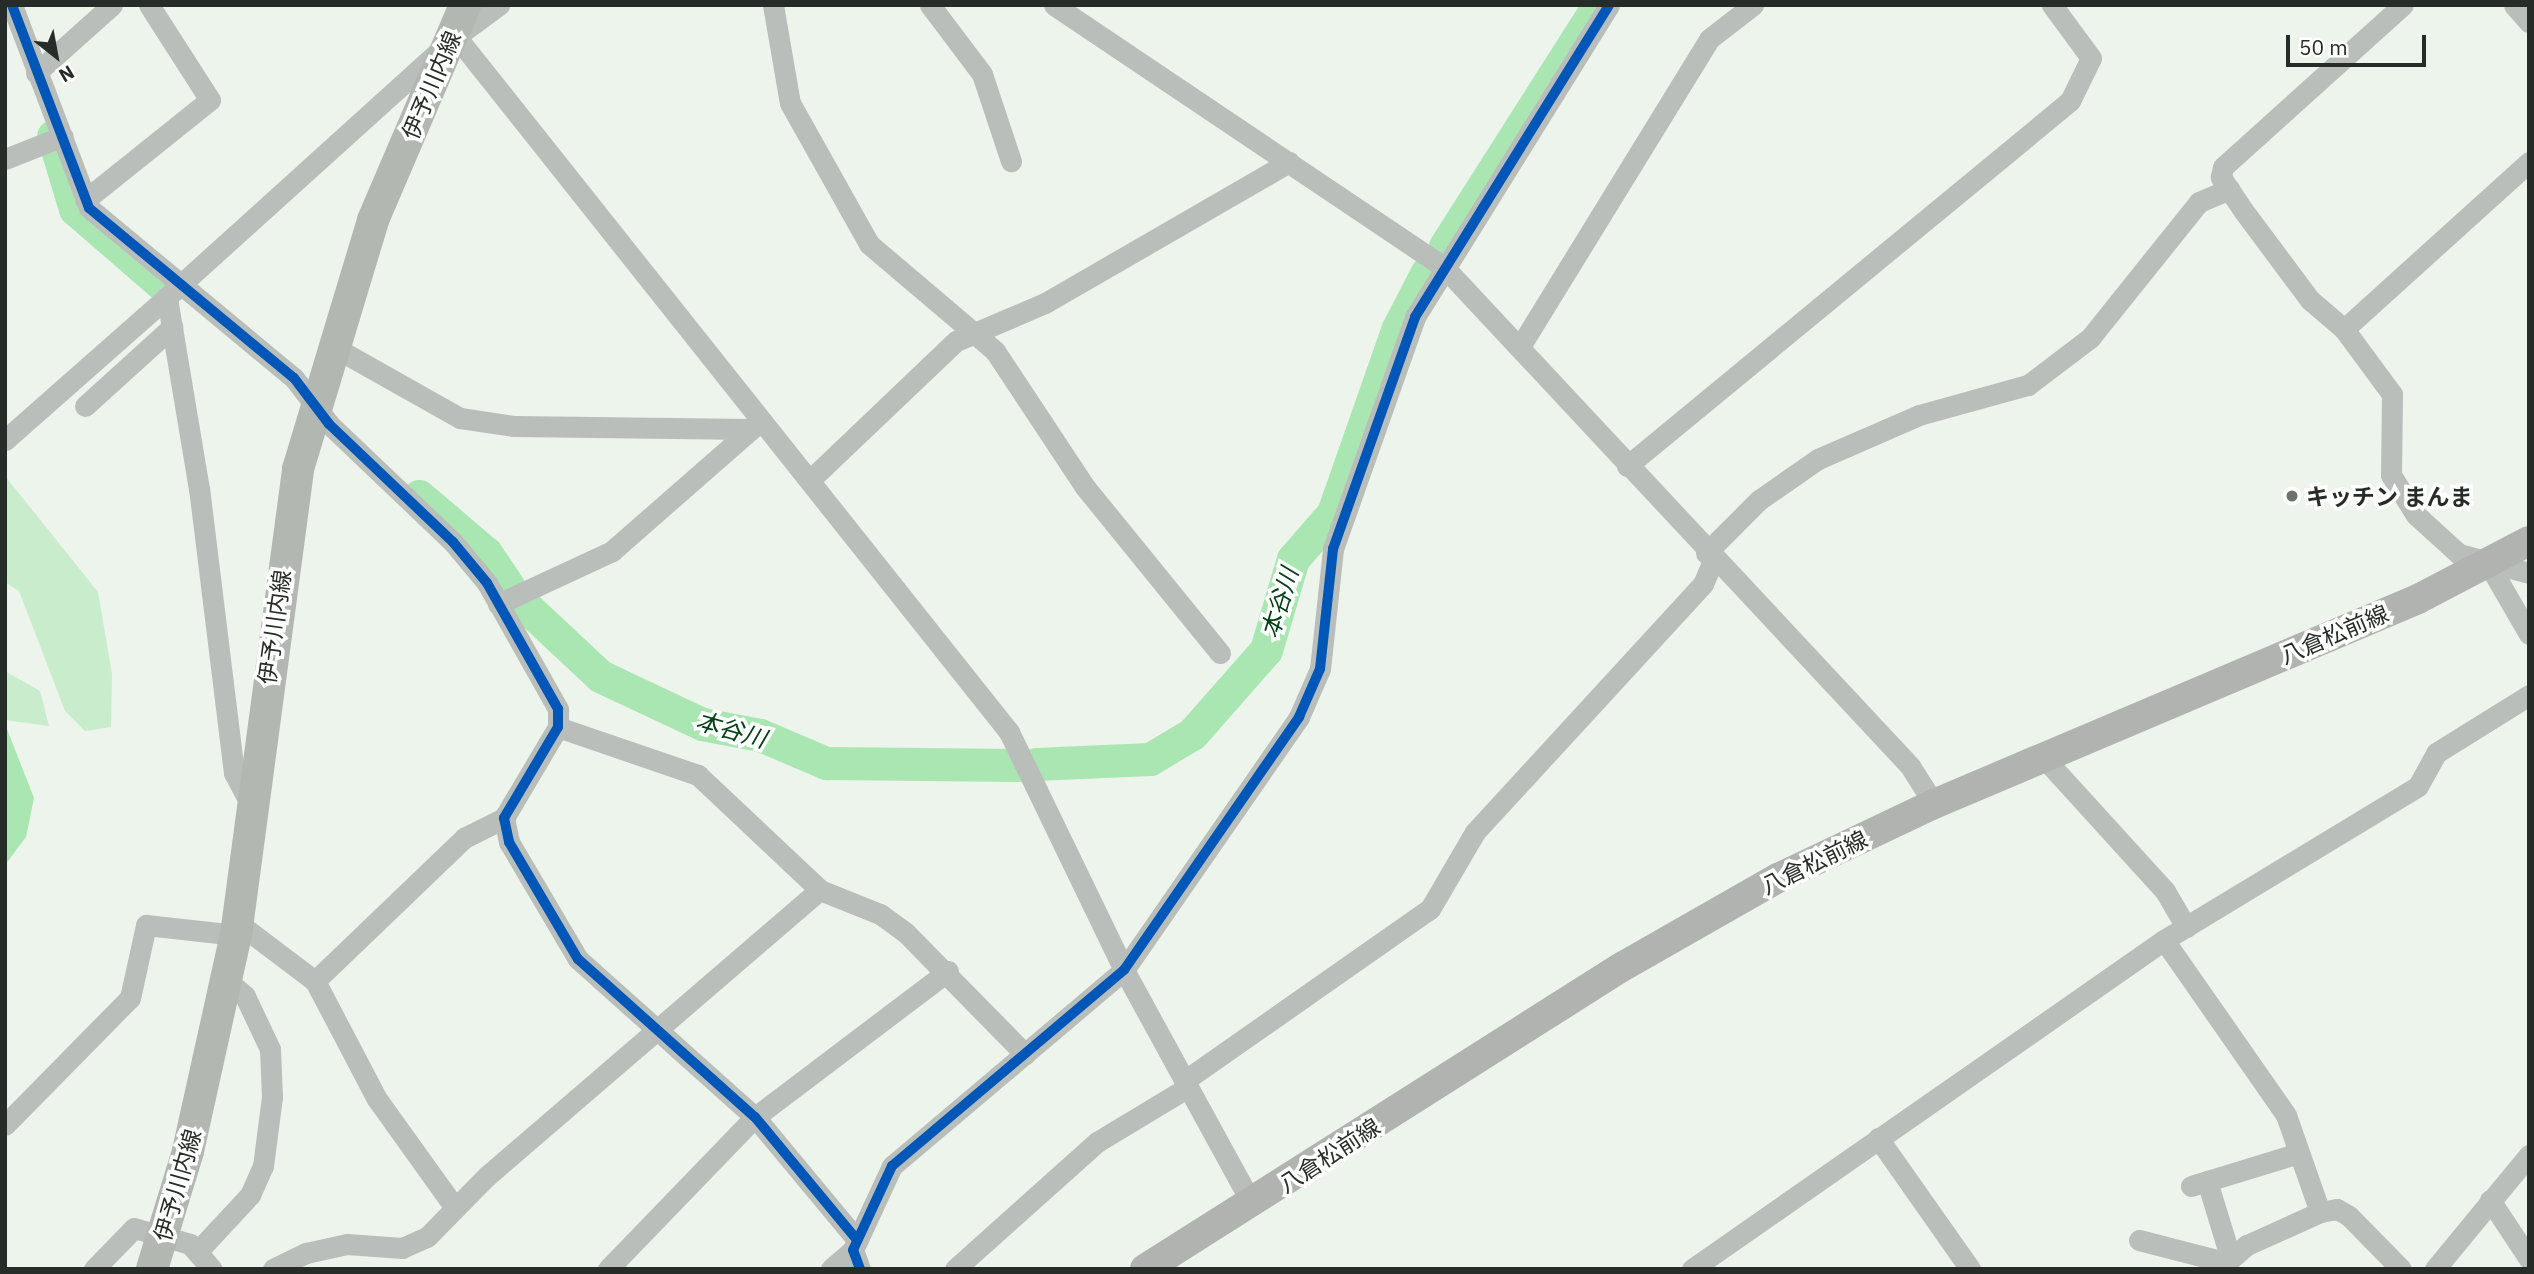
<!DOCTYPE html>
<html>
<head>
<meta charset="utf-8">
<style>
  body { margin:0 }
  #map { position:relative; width:2534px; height:1274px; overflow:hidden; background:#ecf4ec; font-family:"IBM Plex Sans","Noto Sans JP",sans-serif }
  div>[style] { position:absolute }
  .green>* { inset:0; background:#c8eccc }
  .water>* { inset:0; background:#aae6b2 }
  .river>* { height:33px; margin:-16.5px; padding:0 16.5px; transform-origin:16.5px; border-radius:16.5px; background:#aae6b2 }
  .street>* { height:21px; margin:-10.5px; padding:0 10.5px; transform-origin:10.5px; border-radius:10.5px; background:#babebb }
  .secondary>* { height:30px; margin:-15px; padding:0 15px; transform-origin:15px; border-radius:15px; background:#b0b3b0 }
  .primary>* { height:32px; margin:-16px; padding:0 16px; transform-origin:16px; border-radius:16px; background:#b2b7b2 }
  .cycleway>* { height:10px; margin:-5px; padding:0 5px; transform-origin:5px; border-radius:5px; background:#0057b8 }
  .dots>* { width:19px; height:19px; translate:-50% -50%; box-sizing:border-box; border:4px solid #fff; border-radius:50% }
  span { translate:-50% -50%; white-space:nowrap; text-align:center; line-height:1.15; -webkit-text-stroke:7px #fff; paint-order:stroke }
  .street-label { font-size:23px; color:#262c27 }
  .poi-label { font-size:23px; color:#262c27; font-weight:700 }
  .left { translate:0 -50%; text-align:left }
  .water-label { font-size:24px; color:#004014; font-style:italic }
  .frame { position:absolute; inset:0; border:7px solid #262c27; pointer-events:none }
  .north { position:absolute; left:21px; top:21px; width:70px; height:70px; -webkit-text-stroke:5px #fff; paint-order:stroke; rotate:149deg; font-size:19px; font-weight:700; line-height:28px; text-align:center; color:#262c27 }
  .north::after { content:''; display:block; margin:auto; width:24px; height:32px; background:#262c27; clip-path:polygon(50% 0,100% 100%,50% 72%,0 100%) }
  .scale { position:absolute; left:2286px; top:35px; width:140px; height:32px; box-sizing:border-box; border:4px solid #262c27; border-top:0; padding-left:9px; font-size:21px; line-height:24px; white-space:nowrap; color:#262c27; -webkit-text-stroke:5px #fff; paint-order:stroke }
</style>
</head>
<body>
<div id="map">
  <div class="green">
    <div style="clip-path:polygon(5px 476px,98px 592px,112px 674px,111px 727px,85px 731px,65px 711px,19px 591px,5px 582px)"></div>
    <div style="clip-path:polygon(5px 671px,40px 691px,49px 726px,5px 720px)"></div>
  </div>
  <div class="water">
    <div style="clip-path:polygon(5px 724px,34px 798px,26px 837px,5px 865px)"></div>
  </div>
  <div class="river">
    <div style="left:53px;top:136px;width:76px;rotate:73.2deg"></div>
    <div style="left:75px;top:209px;width:119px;rotate:40.9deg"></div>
    <div style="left:1445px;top:246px;width:285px;rotate:-57.5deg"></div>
    <div style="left:419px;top:496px;width:88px;rotate:40.4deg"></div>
    <div style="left:486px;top:553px;width:40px;rotate:56deg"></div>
    <div style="left:521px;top:602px;width:108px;rotate:43.1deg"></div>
    <div style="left:600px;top:676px;width:113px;rotate:25.2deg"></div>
    <div style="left:702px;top:724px;width:59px;rotate:10.7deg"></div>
    <div style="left:760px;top:735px;width:72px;rotate:23deg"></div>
    <div style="left:826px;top:763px;width:192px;rotate:0.6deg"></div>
    <div style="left:1036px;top:764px;width:114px;rotate:-2.5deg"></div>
    <div style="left:1150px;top:759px;width:49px;rotate:-30.8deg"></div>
    <div style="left:1192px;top:734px;width:112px;rotate:-48.6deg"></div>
    <div style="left:1266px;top:650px;width:95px;rotate:-73.5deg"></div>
    <div style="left:1293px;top:559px;width:61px;rotate:-49deg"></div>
    <div style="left:1333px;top:513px;width:194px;rotate:-70.7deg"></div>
    <div style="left:1397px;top:330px;width:65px;rotate:-62.7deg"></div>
  </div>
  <div class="street">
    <div style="left:12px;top:5px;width:217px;rotate:69.2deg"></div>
    <div style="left:89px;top:208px;width:266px;rotate:39.7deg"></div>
    <div style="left:294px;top:378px;width:58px;rotate:52.7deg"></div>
    <div style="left:329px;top:424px;width:171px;rotate:43.6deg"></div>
    <div style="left:453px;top:542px;width:53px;rotate:50.3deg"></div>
    <div style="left:487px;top:583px;width:145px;rotate:60.6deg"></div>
    <div style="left:558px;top:709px;width:18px;rotate:90deg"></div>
    <div style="left:558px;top:727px;width:106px;rotate:120.7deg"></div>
    <div style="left:504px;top:818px;width:25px;rotate:78deg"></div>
    <div style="left:509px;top:842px;width:136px;rotate:59.5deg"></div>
    <div style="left:578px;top:959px;width:237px;rotate:41.8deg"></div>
    <div style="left:755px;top:1117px;width:160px;rotate:50.3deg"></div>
    <div style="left:773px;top:5px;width:99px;rotate:80.2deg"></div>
    <div style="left:790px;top:103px;width:162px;rotate:60.7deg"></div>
    <div style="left:869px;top:244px;width:165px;rotate:40.3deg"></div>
    <div style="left:995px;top:351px;width:163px;rotate:56.5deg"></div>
    <div style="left:1085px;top:487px;width:214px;rotate:50.9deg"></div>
    <div style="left:930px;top:5px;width:86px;rotate:53deg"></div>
    <div style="left:982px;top:74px;width:92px;rotate:71.6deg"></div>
    <div style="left:1054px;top:5px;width:468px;rotate:33.9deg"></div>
    <div style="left:1443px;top:266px;width:684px;rotate:46.95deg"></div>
    <div style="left:1910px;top:766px;width:45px;rotate:57.7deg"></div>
    <div style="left:2514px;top:5px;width:23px;rotate:49deg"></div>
    <div style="left:450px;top:41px;width:12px;rotate:14deg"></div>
    <div style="left:462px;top:44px;width:879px;rotate:51.51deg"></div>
    <div style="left:1009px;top:732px;width:264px;rotate:64.2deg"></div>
    <div style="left:1124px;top:970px;width:267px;rotate:61.3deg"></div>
    <div style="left:36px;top:73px;width:102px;rotate:-41.8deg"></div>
    <div style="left:5px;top:159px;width:62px;rotate:-21.6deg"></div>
    <div style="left:2529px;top:162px;width:249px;rotate:137.9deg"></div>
    <div style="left:2344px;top:329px;width:81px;rotate:53.6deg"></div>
    <div style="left:2392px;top:394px;width:81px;rotate:90.7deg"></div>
    <div style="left:2391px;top:475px;width:47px;rotate:58deg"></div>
    <div style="left:2416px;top:515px;width:58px;rotate:42.2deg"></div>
    <div style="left:2459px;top:554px;width:73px;rotate:15.2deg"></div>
    <div style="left:85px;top:200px;width:160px;rotate:-38.7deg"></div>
    <div style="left:210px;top:100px;width:113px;rotate:-122.7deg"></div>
    <div style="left:2344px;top:329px;width:45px;rotate:-139.5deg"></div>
    <div style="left:2310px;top:300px;width:112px;rotate:-126.7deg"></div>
    <div style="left:2243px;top:210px;width:40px;rotate:-124deg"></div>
    <div style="left:2221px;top:177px;width:10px;rotate:-79deg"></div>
    <div style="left:2223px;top:167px;width:242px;rotate:-42deg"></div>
    <div style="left:1521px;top:345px;width:359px;rotate:-58.4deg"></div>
    <div style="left:1709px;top:39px;width:56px;rotate:-37.7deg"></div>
    <div style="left:332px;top:346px;width:147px;rotate:29.4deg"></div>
    <div style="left:460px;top:418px;width:55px;rotate:8.4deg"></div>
    <div style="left:514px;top:426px;width:237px;rotate:0.7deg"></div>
    <div style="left:85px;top:406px;width:118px;rotate:-42.2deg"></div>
    <div style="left:5px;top:440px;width:216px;rotate:-41.4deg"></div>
    <div style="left:1627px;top:466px;width:574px;rotate:-39.49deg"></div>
    <div style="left:2070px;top:101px;width:48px;rotate:-64deg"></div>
    <div style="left:2091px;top:58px;width:66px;rotate:-126.3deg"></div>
    <div style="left:810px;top:480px;width:202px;rotate:-43.6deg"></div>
    <div style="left:956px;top:341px;width:97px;rotate:-23.1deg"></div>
    <div style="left:1045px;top:303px;width:282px;rotate:-30deg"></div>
    <div style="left:1706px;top:553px;width:75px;rotate:-45deg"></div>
    <div style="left:1759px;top:500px;width:72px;rotate:-34.8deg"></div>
    <div style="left:1818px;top:459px;width:110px;rotate:-23.5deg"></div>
    <div style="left:1919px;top:415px;width:113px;rotate:-15.4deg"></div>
    <div style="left:2028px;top:385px;width:78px;rotate:-37.2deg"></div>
    <div style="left:2090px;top:338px;width:174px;rotate:-51.3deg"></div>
    <div style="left:2199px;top:202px;width:33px;rotate:-23deg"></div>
    <div style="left:2489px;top:565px;width:80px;rotate:59.9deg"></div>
    <div style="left:498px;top:604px;width:126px;rotate:-24.9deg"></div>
    <div style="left:612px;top:551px;width:190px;rotate:-41.2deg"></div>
    <div style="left:2044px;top:758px;width:180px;rotate:47.7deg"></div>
    <div style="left:2165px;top:891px;width:42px;rotate:59.7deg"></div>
    <div style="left:250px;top:803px;width:34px;rotate:-118deg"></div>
    <div style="left:234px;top:773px;width:286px;rotate:-97deg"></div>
    <div style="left:199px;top:489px;width:195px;rotate:-99.5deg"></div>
    <div style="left:167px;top:297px;width:382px;rotate:-42.1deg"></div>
    <div style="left:450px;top:41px;width:61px;rotate:-36.3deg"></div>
    <div style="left:820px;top:890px;width:65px;rotate:21.8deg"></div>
    <div style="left:880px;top:914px;width:32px;rotate:36deg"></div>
    <div style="left:906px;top:933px;width:170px;rotate:45.5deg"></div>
    <div style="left:238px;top:923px;width:96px;rotate:37deg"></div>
    <div style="left:315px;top:981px;width:133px;rotate:62.3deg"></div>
    <div style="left:377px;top:1099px;width:134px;rotate:54.4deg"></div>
    <div style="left:2164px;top:940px;width:213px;rotate:55.1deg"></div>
    <div style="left:2286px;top:1115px;width:103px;rotate:70.7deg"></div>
    <div style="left:2320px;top:1212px;width:17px;rotate:-10deg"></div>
    <div style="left:2337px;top:1209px;width:14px;rotate:30deg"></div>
    <div style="left:2349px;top:1216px;width:74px;rotate:45.5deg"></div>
    <div style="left:315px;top:981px;width:207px;rotate:-43.8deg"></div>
    <div style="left:464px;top:838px;width:45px;rotate:-26.6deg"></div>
    <div style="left:1184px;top:1081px;width:300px;rotate:-35deg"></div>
    <div style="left:1430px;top:909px;width:89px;rotate:-59.7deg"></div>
    <div style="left:1475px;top:832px;width:337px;rotate:-47.4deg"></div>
    <div style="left:1703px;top:584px;width:25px;rotate:-67deg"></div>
    <div style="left:5px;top:1125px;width:178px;rotate:-45.5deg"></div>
    <div style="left:130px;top:998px;width:75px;rotate:-77.6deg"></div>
    <div style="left:146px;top:925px;width:91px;rotate:6.3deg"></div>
    <div style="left:1878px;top:1138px;width:160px;rotate:54.9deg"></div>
    <div style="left:2207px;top:1181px;width:78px;rotate:73deg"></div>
    <div style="left:2191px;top:1186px;width:113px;rotate:-17deg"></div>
    <div style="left:2490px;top:1200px;width:71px;rotate:56.5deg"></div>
    <div style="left:2139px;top:1240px;width:88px;rotate:14.5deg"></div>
    <div style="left:197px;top:1252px;width:78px;rotate:-47.1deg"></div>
    <div style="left:250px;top:1195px;width:32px;rotate:-66deg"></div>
    <div style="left:263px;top:1166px;width:70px;rotate:-82.6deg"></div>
    <div style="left:272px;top:1097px;width:48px;rotate:-92.4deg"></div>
    <div style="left:270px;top:1049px;width:59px;rotate:-115.3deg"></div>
    <div style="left:245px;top:996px;width:23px;rotate:-139deg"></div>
    <div style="left:94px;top:1269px;width:57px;rotate:-45.7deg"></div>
    <div style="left:134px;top:1228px;width:58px;rotate:15.9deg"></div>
    <div style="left:190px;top:1244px;width:33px;rotate:49deg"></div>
    <div style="left:273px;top:1269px;width:37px;rotate:-26deg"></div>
    <div style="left:306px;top:1253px;width:42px;rotate:-12.4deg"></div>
    <div style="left:347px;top:1244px;width:55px;rotate:4.2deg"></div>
    <div style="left:402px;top:1248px;width:27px;rotate:-24deg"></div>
    <div style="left:427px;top:1237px;width:86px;rotate:-45.5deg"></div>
    <div style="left:487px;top:1176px;width:439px;rotate:-40.7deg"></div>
    <div style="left:820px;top:890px;width:168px;rotate:-136.7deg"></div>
    <div style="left:698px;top:775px;width:148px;rotate:-161.1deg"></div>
    <div style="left:608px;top:1269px;width:211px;rotate:-46deg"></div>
    <div style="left:755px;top:1117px;width:242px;rotate:-37.1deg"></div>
    <div style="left:831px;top:1269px;width:29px;rotate:-41deg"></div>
    <div style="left:860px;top:1269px;width:20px;rotate:-110deg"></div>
    <div style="left:853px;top:1250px;width:93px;rotate:-65.1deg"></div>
    <div style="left:892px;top:1166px;width:304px;rotate:-40.2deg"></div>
    <div style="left:1124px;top:970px;width:308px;rotate:-55.3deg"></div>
    <div style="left:1299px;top:717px;width:52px;rotate:-66.4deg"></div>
    <div style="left:1320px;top:669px;width:121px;rotate:-83.8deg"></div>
    <div style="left:1333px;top:549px;width:246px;rotate:-70.5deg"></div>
    <div style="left:1415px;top:317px;width:367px;rotate:-58.1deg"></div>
    <div style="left:955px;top:1269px;width:191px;rotate:-41.8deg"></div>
    <div style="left:1097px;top:1142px;width:106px;rotate:-31.1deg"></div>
    <div style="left:1692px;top:1269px;width:575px;rotate:-34.88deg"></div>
    <div style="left:2164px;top:940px;width:297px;rotate:-31.2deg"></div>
    <div style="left:2418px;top:786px;width:38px;rotate:-61deg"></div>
    <div style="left:2436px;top:753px;width:110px;rotate:-31.9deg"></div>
    <div style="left:2219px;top:1269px;width:37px;rotate:-41deg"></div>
    <div style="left:2247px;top:1245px;width:80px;rotate:-24.3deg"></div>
    <div style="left:2435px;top:1269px;width:148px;rotate:-50.5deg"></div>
  </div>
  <div class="secondary">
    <div style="left:1145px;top:1269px;width:562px;rotate:-32.36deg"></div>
    <div style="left:1620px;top:968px;width:182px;rotate:-29.7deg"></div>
    <div style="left:1778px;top:878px;width:173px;rotate:-25.4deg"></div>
    <div style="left:1934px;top:804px;width:526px;rotate:-22.96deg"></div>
    <div style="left:2418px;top:599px;width:125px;rotate:-27.6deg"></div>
  </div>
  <div class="primary">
    <div style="left:152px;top:1269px;width:123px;rotate:-73deg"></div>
    <div style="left:188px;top:1151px;width:221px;rotate:-77.5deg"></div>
    <div style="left:236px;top:935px;width:470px;rotate:-82.4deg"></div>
    <div style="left:298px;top:469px;width:260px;rotate:-73.2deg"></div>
    <div style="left:373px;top:220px;width:234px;rotate:-66.8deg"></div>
  </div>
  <div class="cycleway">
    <div style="left:12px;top:5px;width:217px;rotate:69.2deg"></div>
    <div style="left:89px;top:208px;width:266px;rotate:39.7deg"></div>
    <div style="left:294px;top:378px;width:58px;rotate:52.7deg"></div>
    <div style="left:329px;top:424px;width:171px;rotate:43.6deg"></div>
    <div style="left:453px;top:542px;width:53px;rotate:50.3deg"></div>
    <div style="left:487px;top:583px;width:145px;rotate:60.6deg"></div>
    <div style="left:558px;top:709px;width:18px;rotate:90deg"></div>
    <div style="left:558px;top:727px;width:106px;rotate:120.7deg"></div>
    <div style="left:504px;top:818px;width:25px;rotate:78deg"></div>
    <div style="left:509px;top:842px;width:136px;rotate:59.5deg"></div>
    <div style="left:578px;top:959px;width:237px;rotate:41.8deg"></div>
    <div style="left:755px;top:1117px;width:160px;rotate:50.3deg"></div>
    <div style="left:860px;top:1269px;width:20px;rotate:-110deg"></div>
    <div style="left:853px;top:1250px;width:93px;rotate:-65.1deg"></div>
    <div style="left:892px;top:1166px;width:304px;rotate:-40.2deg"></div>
    <div style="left:1124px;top:970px;width:308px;rotate:-55.3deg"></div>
    <div style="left:1299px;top:717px;width:52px;rotate:-66.4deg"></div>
    <div style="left:1320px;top:669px;width:121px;rotate:-83.8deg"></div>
    <div style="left:1333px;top:549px;width:246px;rotate:-70.5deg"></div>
    <div style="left:1415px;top:317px;width:367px;rotate:-58.1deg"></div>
  </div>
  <div class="dots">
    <div style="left:2292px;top:496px;background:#6b726c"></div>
  </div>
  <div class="street-label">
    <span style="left:431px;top:85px;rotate:-67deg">伊予川内線</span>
    <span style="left:274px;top:627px;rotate:-82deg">伊予川内線</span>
    <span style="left:2334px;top:634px;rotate:-23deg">八倉松前線</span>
    <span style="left:1814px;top:862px;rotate:-26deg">八倉松前線</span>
    <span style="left:1329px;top:1155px;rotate:-33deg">八倉松前線</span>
    <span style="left:177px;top:1185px;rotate:-74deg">伊予川内線</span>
  </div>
  <div class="poi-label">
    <span class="left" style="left:2306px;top:496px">キッチン まんま</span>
  </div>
  <div class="water-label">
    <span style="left:1280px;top:603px;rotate:-73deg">本谷川</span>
    <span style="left:731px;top:730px;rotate:16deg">本谷川</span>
  </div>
  <div class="frame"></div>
  <div class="north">N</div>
  <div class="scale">50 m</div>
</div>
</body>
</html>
